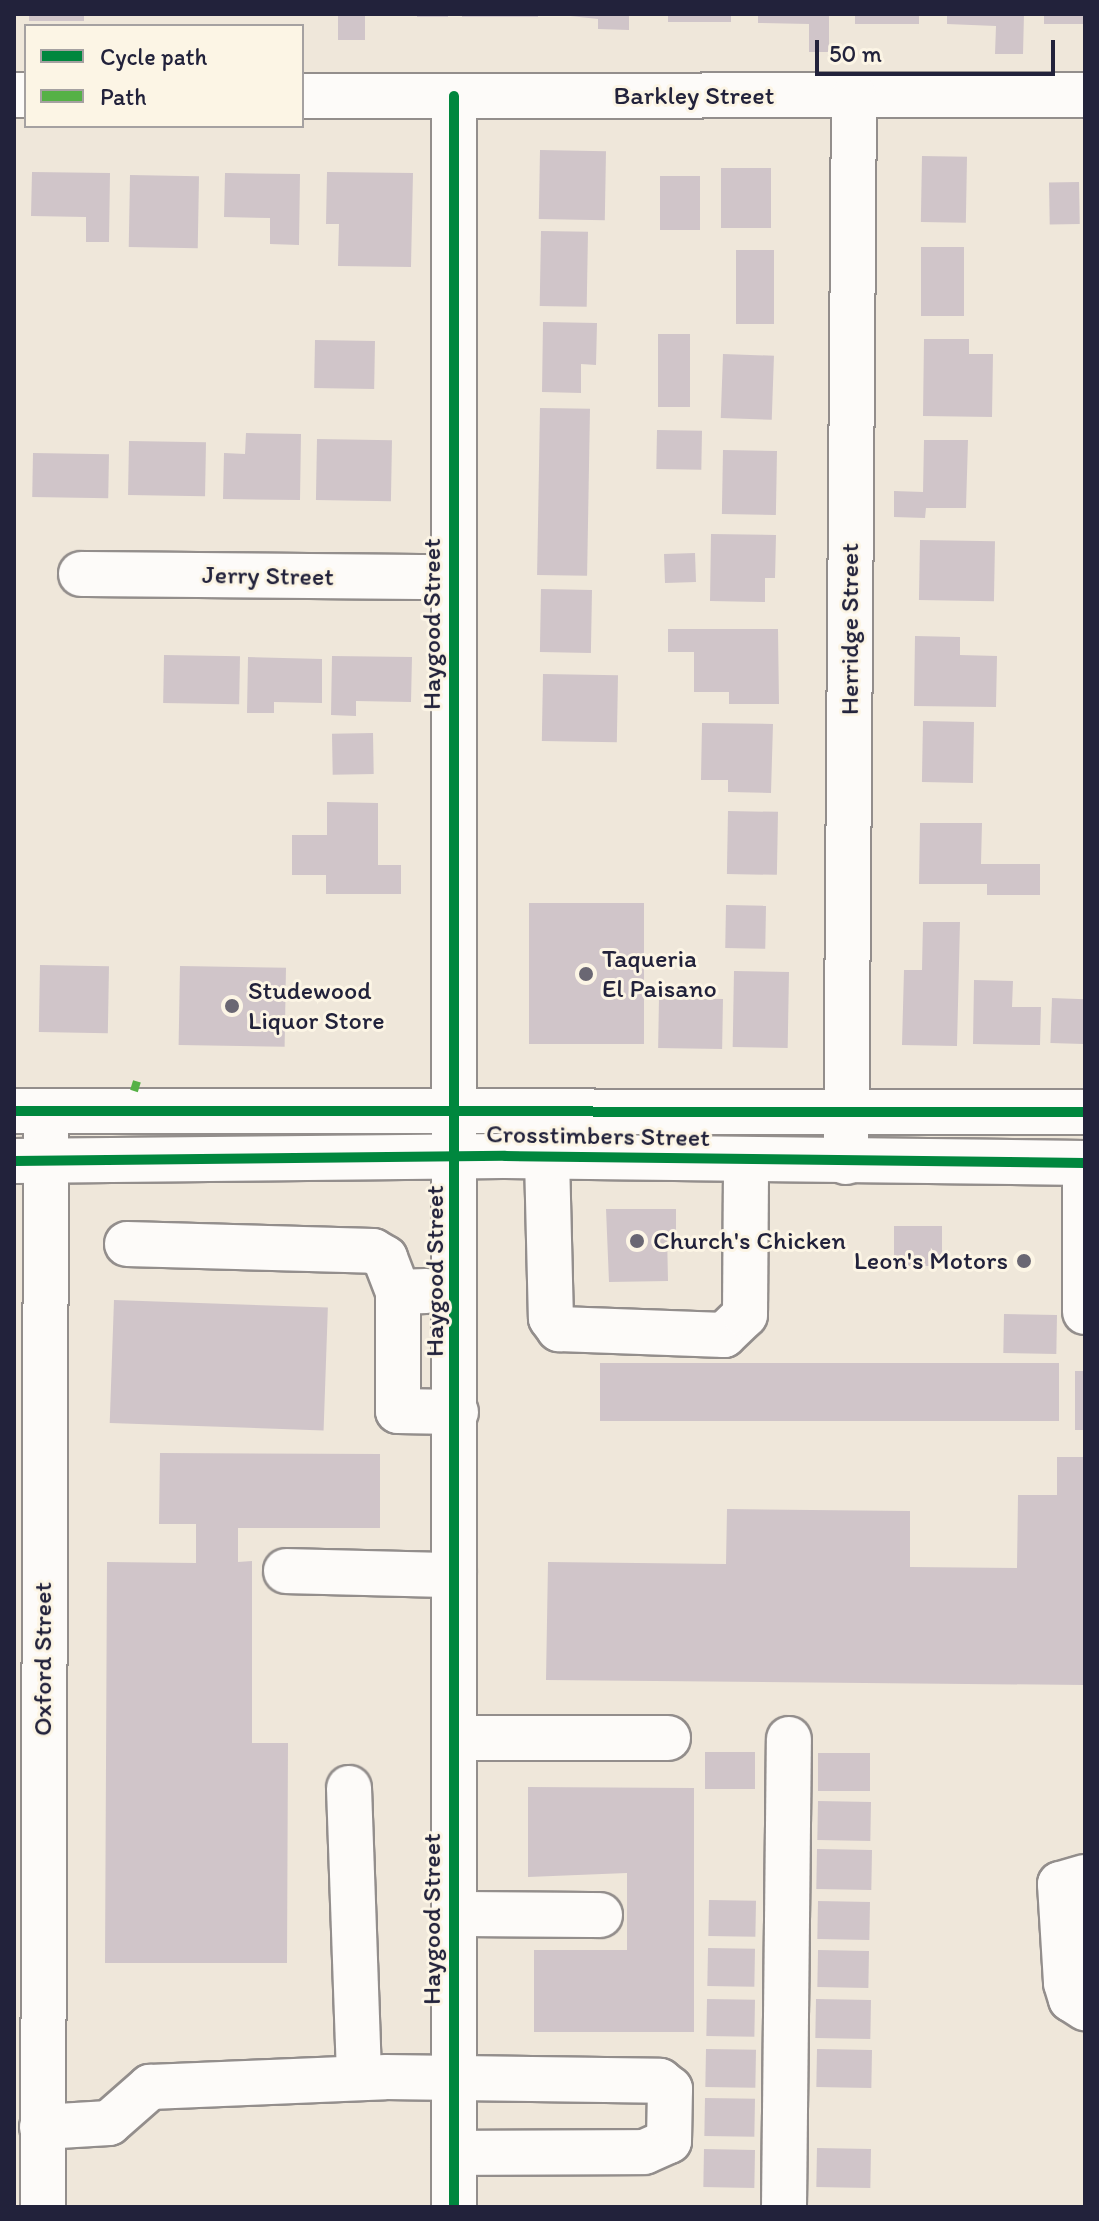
<!DOCTYPE html>
<html>
<head>
<meta charset="utf-8">
<style>
  body { margin:0 }
  #map { position:relative; width:1099px; height:2221px; overflow:hidden; background:#efe7da; font-family:Itim,sans-serif }
  div>[style] { position:absolute }
  .building>* { inset:0; background:#d0c5c9; transform-origin:0 0 }
  .roads { filter:drop-shadow(2px 0 #938e8c) drop-shadow(-2px 0 #938e8c) drop-shadow(0 2px #938e8c) drop-shadow(0 -2px #938e8c) }
  .minor>* { height:44px; margin:-22px; padding:0 22px; transform-origin:22px; border-radius:22px; background:#fdfbf9 }
  .major>* { height:44px; margin:-22px; padding:0 22px; transform-origin:22px; border-radius:22px; background:#fdfbf9 }
  .quiet>* { height:8px; margin-top:-4px; transform-origin:0; background:repeating-linear-gradient(90deg,#55b146 0 16px,transparent 0 24px) }
  .cycleway>* { height:10px; margin:-5px; padding:0 5px; transform-origin:5px; border-radius:5px; background:#00873e }
  .dots>* { width:22px; height:22px; translate:-50% -50%; box-sizing:border-box; border:4px solid #fcf5e5; border-radius:50% }
  span { translate:-50% -50%; white-space:nowrap; text-align:center; line-height:1.15; -webkit-text-stroke:6px #fcf5e5; paint-order:stroke }
  .street-label { font-size:26px; color:#22223b }
  .poi-label { font-size:26px; color:#22223b }
  .left { translate:0 -50%; text-align:left }
  .right { translate:-100% -50%; text-align:right }
  .frame { position:absolute; inset:0; border:16px solid #22223b; pointer-events:none }
  .legend { position:absolute; left:24px; top:24px; width:280px; height:104px; box-sizing:border-box; background:#fcf5e5; border:2px solid #a5a1a1; margin:0; padding:10px 14px; list-style:none; font-size:24px; color:#22223b }
  .legend li { display:flex; align-items:center; gap:16px; height:40px }
  .legend b { width:40px; border:2px solid #a5a1a1 }
  .scale { position:absolute; left:815px; top:40px; width:240px; height:36px; box-sizing:border-box; border:4px solid #22223b; border-top:0; padding-left:10px; font-size:24px; line-height:28px; white-space:nowrap; color:#22223b; -webkit-text-stroke:6px #fcf5e5; paint-order:stroke }
</style>
</head>
<body>
<div id="map">
  <div class="building">
    <div style="left:29px;top:14px;width:55px;height:7px"></div>
    <div style="left:338px;top:14px;width:27px;height:26px"></div>
    <div style="left:417px;top:14px;width:31px;height:3px"></div>
    <div style="left:462px;top:14px;width:76px;height:3px"></div>
    <div style="clip-path:polygon(552px 14px,629px 14px,629px 30px,598px 29px,598px 19px)"></div>
    <div style="left:668px;top:14px;width:63px;height:8px"></div>
    <div style="clip-path:polygon(758px 14px,829px 14px,829px 52px,809px 52px,809px 24px,758px 23px)"></div>
    <div style="left:855px;top:14px;width:64px;height:10px"></div>
    <div style="clip-path:polygon(947px 14px,1024px 14px,1023px 54px,995px 54px,996px 26px,947px 24px)"></div>
    <div style="left:1044px;top:14px;width:41px;height:10px"></div>
    <div style="left:540px;top:150px;width:66px;height:69px;rotate:1deg"></div>
    <div style="left:922px;top:156px;width:45px;height:66px;rotate:1deg"></div>
    <div style="left:721px;top:168px;width:50px;height:60px"></div>
    <div style="clip-path:polygon(32px 172px,110px 173px,109px 242px,86px 242px,86px 217px,31px 216px)"></div>
    <div style="clip-path:polygon(327px 172px,413px 173px,411px 267px,338px 266px,339px 224px,326px 224px)"></div>
    <div style="clip-path:polygon(225px 173px,300px 174px,299px 245px,270px 244px,270px 218px,224px 217px)"></div>
    <div style="left:130px;top:175px;width:69px;height:72px;rotate:1deg"></div>
    <div style="left:700px;top:176px;width:54px;height:40px;rotate:90deg"></div>
    <div style="left:1079px;top:182px;width:42px;height:30px;rotate:89deg"></div>
    <div style="left:541px;top:231px;width:47px;height:75px;rotate:1deg"></div>
    <div style="left:921px;top:247px;width:43px;height:69px"></div>
    <div style="left:736px;top:250px;width:38px;height:74px"></div>
    <div style="clip-path:polygon(543px 322px,597px 323px,596px 365px,581px 364px,581px 393px,542px 392px)"></div>
    <div style="left:658px;top:334px;width:32px;height:73px"></div>
    <div style="clip-path:polygon(924px 339px,969px 339px,969px 354px,993px 354px,992px 417px,923px 416px)"></div>
    <div style="left:315px;top:340px;width:60px;height:48px;rotate:1deg"></div>
    <div style="left:723px;top:354px;width:51px;height:64px;rotate:2deg"></div>
    <div style="left:540px;top:408px;width:50px;height:167px;rotate:1deg"></div>
    <div style="left:657px;top:430px;width:45px;height:39px;rotate:1deg"></div>
    <div style="clip-path:polygon(246px 433px,301px 434px,300px 500px,223px 499px,224px 453px,245px 454px)"></div>
    <div style="left:317px;top:439px;width:75px;height:61px;rotate:1deg"></div>
    <div style="clip-path:polygon(924px 440px,968px 440px,966px 508px,926px 508px,925px 518px,894px 517px,894px 491px,923px 492px)"></div>
    <div style="left:129px;top:441px;width:77px;height:54px;rotate:1deg"></div>
    <div style="left:723px;top:450px;width:54px;height:64px;rotate:1deg"></div>
    <div style="left:33px;top:453px;width:76px;height:44px;rotate:1deg"></div>
    <div style="clip-path:polygon(711px 534px,776px 535px,775px 578px,765px 578px,765px 602px,710px 601px)"></div>
    <div style="left:920px;top:540px;width:75px;height:60px;rotate:1deg"></div>
    <div style="left:695px;top:553px;width:29px;height:31px;rotate:88deg"></div>
    <div style="left:541px;top:589px;width:51px;height:63px;rotate:1deg"></div>
    <div style="clip-path:polygon(668px 629px,778px 629px,779px 704px,729px 704px,729px 692px,694px 692px,694px 652px,668px 652px)"></div>
    <div style="clip-path:polygon(915px 636px,960px 637px,960px 655px,997px 656px,996px 707px,914px 706px)"></div>
    <div style="left:164px;top:655px;width:76px;height:48px;rotate:1deg"></div>
    <div style="clip-path:polygon(332px 656px,412px 657px,411px 702px,356px 701px,356px 716px,331px 715px)"></div>
    <div style="clip-path:polygon(248px 657px,322px 659px,322px 703px,274px 702px,274px 713px,247px 713px)"></div>
    <div style="left:543px;top:674px;width:75px;height:67px;rotate:1deg"></div>
    <div style="left:923px;top:721px;width:51px;height:61px;rotate:1deg"></div>
    <div style="clip-path:polygon(702px 723px,773px 724px,771px 793px,728px 792px,728px 780px,701px 780px)"></div>
    <div style="left:373px;top:733px;width:41px;height:41px;rotate:89deg"></div>
    <div style="clip-path:polygon(327px 802px,378px 803px,378px 865px,401px 865px,401px 894px,326px 894px,326px 875px,292px 875px,292px 835px,327px 835px)"></div>
    <div style="left:728px;top:811px;width:50px;height:63px;rotate:1deg"></div>
    <div style="clip-path:polygon(920px 823px,982px 823px,981px 864px,1040px 864px,1040px 895px,987px 895px,987px 884px,919px 884px)"></div>
    <div style="left:529px;top:903px;width:115px;height:141px"></div>
    <div style="left:726px;top:905px;width:40px;height:43px;rotate:1deg"></div>
    <div style="clip-path:polygon(923px 922px,960px 922px,957px 1046px,902px 1045px,904px 970px,922px 970px)"></div>
    <div style="left:40px;top:965px;width:69px;height:67px;rotate:1deg"></div>
    <div style="left:180px;top:966px;width:106px;height:79px;rotate:1deg"></div>
    <div style="left:734px;top:971px;width:55px;height:76px;rotate:1deg"></div>
    <div style="clip-path:polygon(974px 980px,1013px 981px,1012px 1007px,1041px 1007px,1040px 1045px,973px 1044px)"></div>
    <div style="left:659px;top:998px;width:64px;height:50px;rotate:1deg"></div>
    <div style="left:1052px;top:998px;width:33px;height:45px;rotate:2deg"></div>
    <div style="clip-path:polygon(606px 1209px,676px 1209px,676px 1233px,667px 1233px,668px 1281px,609px 1282px)"></div>
    <div style="left:894px;top:1226px;width:48px;height:40px"></div>
    <div style="left:114px;top:1300px;width:214px;height:123px;rotate:2deg"></div>
    <div style="left:1004px;top:1314px;width:53px;height:39px;rotate:1deg"></div>
    <div style="left:600px;top:1363px;width:459px;height:58px"></div>
    <div style="left:1075px;top:1371px;width:10px;height:59px"></div>
    <div style="clip-path:polygon(160px 1453px,380px 1454px,380px 1528px,238px 1528px,238px 1562px,252px 1561px,252px 1743px,288px 1743px,287px 1963px,105px 1963px,107px 1562px,196px 1563px,196px 1524px,159px 1524px)"></div>
    <div style="clip-path:polygon(1057px 1457px,1085px 1457px,1085px 1685px,546px 1680px,548px 1562px,726px 1564px,727px 1509px,910px 1511px,910px 1567px,1017px 1568px,1018px 1495px,1057px 1495px)"></div>
    <div style="left:705px;top:1752px;width:50px;height:37px"></div>
    <div style="left:818px;top:1753px;width:52px;height:38px"></div>
    <div style="clip-path:polygon(528px 1787px,694px 1788px,694px 2032px,534px 2032px,534px 1950px,627px 1950px,627px 1873px,528px 1877px)"></div>
    <div style="left:818px;top:1801px;width:53px;height:39px;rotate:1deg"></div>
    <div style="left:817px;top:1849px;width:55px;height:40px;rotate:1deg"></div>
    <div style="left:709px;top:1900px;width:47px;height:36px;rotate:1deg"></div>
    <div style="left:818px;top:1901px;width:52px;height:38px;rotate:1deg"></div>
    <div style="left:708px;top:1948px;width:47px;height:38px;rotate:1deg"></div>
    <div style="left:818px;top:1950px;width:51px;height:37px;rotate:1deg"></div>
    <div style="left:707px;top:1999px;width:48px;height:37px;rotate:1deg"></div>
    <div style="left:816px;top:1999px;width:55px;height:39px;rotate:1deg"></div>
    <div style="left:706px;top:2049px;width:50px;height:38px;rotate:1deg"></div>
    <div style="left:817px;top:2049px;width:55px;height:38px;rotate:1deg"></div>
    <div style="left:705px;top:2098px;width:50px;height:38px;rotate:1deg"></div>
    <div style="left:817px;top:2148px;width:54px;height:39px;rotate:1deg"></div>
    <div style="left:704px;top:2149px;width:51px;height:38px;rotate:1deg"></div>
  </div>
  <div class="roads">
    <div class="minor">
      <div style="left:14px;top:95px;width:12px"></div>
      <div style="left:302px;top:96px;width:783px;rotate:-0.07deg"></div>
      <div style="left:81px;top:574px;width:373px;rotate:0.5deg"></div>
      <div style="left:547px;top:1158px;width:160px;rotate:88.6deg"></div>
      <div style="left:551px;top:1318px;width:14px;rotate:54deg"></div>
      <div style="left:559px;top:1329px;width:165px;rotate:2.1deg"></div>
      <div style="left:724px;top:1335px;width:29px;rotate:-44deg"></div>
      <div style="left:745px;top:1315px;width:155px;rotate:-89.6deg"></div>
      <div style="left:846px;top:1162px;width:1066px;rotate:-89.57deg"></div>
      <div style="left:1085px;top:1169px;width:143px;rotate:90deg"></div>
      <div style="left:127px;top:1244px;width:246px;rotate:1.6deg"></div>
      <div style="left:373px;top:1251px;width:14px;rotate:30deg"></div>
      <div style="left:385px;top:1258px;width:36px;rotate:69deg"></div>
      <div style="left:426px;top:1291px;width:28px;rotate:178deg"></div>
      <div style="left:398px;top:1292px;width:119px;rotate:90deg"></div>
      <div style="left:398px;top:1411px;width:58px;rotate:1deg"></div>
      <div style="left:286px;top:1571px;width:168px;rotate:1.4deg"></div>
      <div style="left:454px;top:1738px;width:214px"></div>
      <div style="left:349px;top:1788px;width:290px;rotate:88deg"></div>
      <div style="left:1085px;top:1877px;width:26px;rotate:164deg"></div>
      <div style="left:1060px;top:1884px;width:99px;rotate:86.5deg"></div>
      <div style="left:1066px;top:1983px;width:17px;rotate:73deg"></div>
      <div style="left:1071px;top:1999px;width:17px;rotate:33deg"></div>
      <div style="left:454px;top:1914px;width:146px;rotate:0.4deg"></div>
      <div style="left:42px;top:2127px;width:67px;rotate:-3.4deg"></div>
      <div style="left:109px;top:2123px;width:55px;rotate:-41.3deg"></div>
      <div style="left:150px;top:2087px;width:235px;rotate:-2.4deg"></div>
      <div style="left:385px;top:2077px;width:275px;rotate:0.8deg"></div>
      <div style="left:660px;top:2081px;width:13px;rotate:39deg"></div>
      <div style="left:670px;top:2089px;width:52px;rotate:91.1deg"></div>
      <div style="left:669px;top:2141px;width:27px;rotate:156deg"></div>
      <div style="left:644px;top:2152px;width:190px;rotate:179.7deg"></div>
      <div style="left:43px;top:2207px;width:1096px;rotate:-89.84deg"></div>
      <div style="left:454px;top:2207px;width:2111px;rotate:-90deg"></div>
      <div style="left:784px;top:2207px;width:468px;rotate:-89.4deg"></div>
    </div>
    <div class="major">
      <div style="left:14px;top:1111px;width:1071px;rotate:0.05deg"></div>
      <div style="left:14px;top:1161px;width:491px;rotate:-0.6deg"></div>
      <div style="left:505px;top:1156px;width:580px;rotate:0.69deg"></div>
    </div>
  </div>
  <div class="quiet">
    <div style="left:134px;top:1091px;width:10px;rotate:-73deg"></div>
  </div>
  <div class="cycleway">
    <div style="left:14px;top:1111px;width:1071px;rotate:0.05deg"></div>
    <div style="left:14px;top:1161px;width:491px;rotate:-0.6deg"></div>
    <div style="left:505px;top:1156px;width:580px;rotate:0.69deg"></div>
    <div style="left:454px;top:2207px;width:2111px;rotate:-90deg"></div>
  </div>
  <div class="dots">
    <div style="left:586px;top:974px;background:#6a6773"></div>
    <div style="left:232px;top:1006px;background:#6a6773"></div>
    <div style="left:637px;top:1241px;background:#6a6773"></div>
    <div style="left:1024px;top:1261px;background:#6a6773"></div>
  </div>
  <div class="street-label">
    <span style="left:694px;top:96px">Barkley Street</span>
    <span style="left:268px;top:576px;rotate:1deg">Jerry Street</span>
    <span style="left:432px;top:624px;rotate:-90deg">Haygood Street</span>
    <span style="left:850px;top:629px;rotate:-90deg">Herridge Street</span>
    <span style="left:598px;top:1136px;rotate:1deg">Crosstimbers Street</span>
    <span style="left:435px;top:1271px;rotate:-90deg">Haygood Street</span>
    <span style="left:43px;top:1659px;rotate:-90deg">Oxford Street</span>
    <span style="left:432px;top:1919px;rotate:-90deg">Haygood Street</span>
  </div>
  <div class="poi-label">
    <span class="left" style="left:602px;top:974px">Taqueria<br>El Paisano</span>
    <span class="left" style="left:248px;top:1006px">Studewood<br>Liquor Store</span>
    <span class="left" style="left:653px;top:1241px">Church's Chicken</span>
    <span class="right" style="left:1008px;top:1261px">Leon's Motors</span>
  </div>
  <div class="frame"></div>
  <ul class="legend">
  <li><b style="height:10px;background:#00873e"></b>Cycle path</li>
  <li><b style="height:10px;background:#55b146"></b>Path</li>
  </ul>
  <div class="scale">50 m</div>
</div>
</body>
</html>
